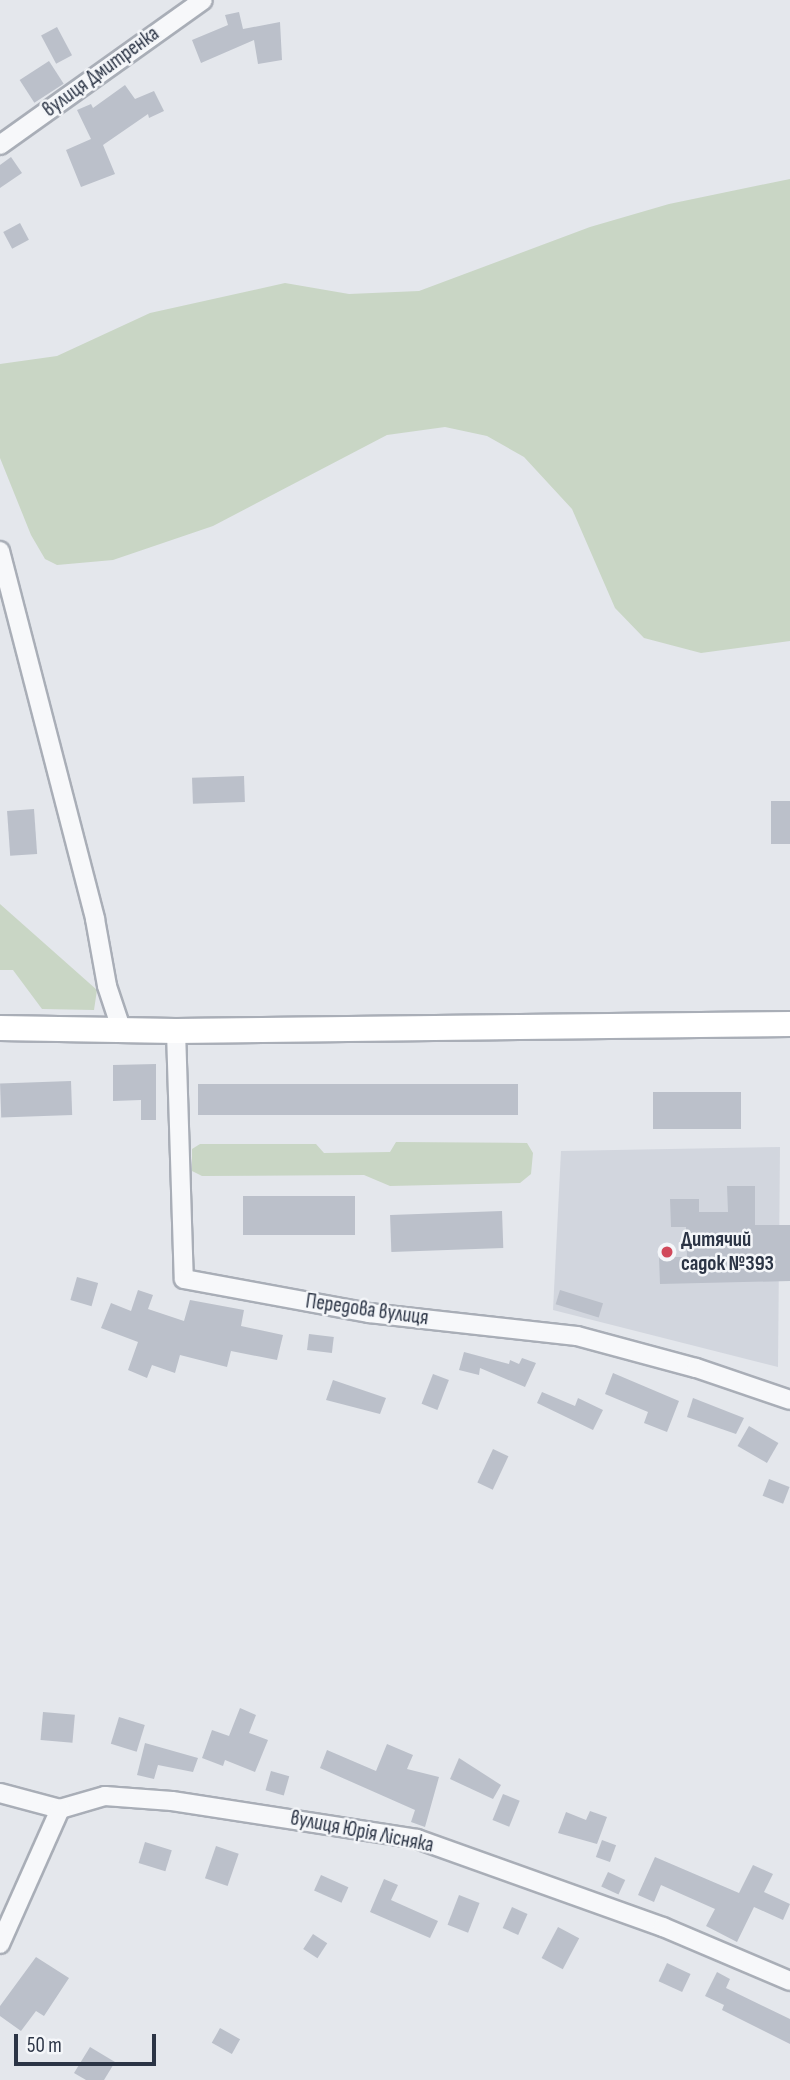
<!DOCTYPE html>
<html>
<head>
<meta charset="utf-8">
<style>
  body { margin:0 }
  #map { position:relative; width:790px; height:2080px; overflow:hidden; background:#e4e7ec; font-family:"Sofia Sans Condensed",sans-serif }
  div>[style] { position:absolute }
  .built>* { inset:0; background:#d2d6de }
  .green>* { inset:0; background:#c9d6c5 }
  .building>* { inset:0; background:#bbc0ca; transform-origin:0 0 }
  .roads { filter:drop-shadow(2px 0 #a9aeb7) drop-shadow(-2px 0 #a9aeb7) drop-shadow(0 2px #a9aeb7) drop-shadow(0 -2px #a9aeb7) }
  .street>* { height:18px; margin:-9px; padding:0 9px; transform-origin:9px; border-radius:9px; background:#f7f8fa }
  .secondary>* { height:24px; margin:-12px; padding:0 12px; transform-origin:12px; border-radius:12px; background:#fff }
  .dots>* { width:19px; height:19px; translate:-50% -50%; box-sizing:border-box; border:4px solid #f4f6f9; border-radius:50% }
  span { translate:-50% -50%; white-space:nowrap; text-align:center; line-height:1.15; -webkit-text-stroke:5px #f4f6f9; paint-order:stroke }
  .street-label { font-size:21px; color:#2b3445 }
  .poi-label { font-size:21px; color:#2b3445; font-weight:700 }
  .left { translate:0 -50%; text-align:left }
  .scale { position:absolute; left:14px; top:2034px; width:142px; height:32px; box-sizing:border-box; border:4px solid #2b3445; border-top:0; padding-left:9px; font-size:21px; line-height:24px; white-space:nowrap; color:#2b3445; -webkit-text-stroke:5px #f4f6f9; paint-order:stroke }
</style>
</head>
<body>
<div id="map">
  <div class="built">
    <div style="clip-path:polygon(780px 1147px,778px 1367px,553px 1310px,561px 1151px)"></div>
  </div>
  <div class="green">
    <div style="clip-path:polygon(790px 179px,790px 641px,701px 653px,644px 638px,615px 608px,572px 509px,524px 457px,487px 436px,445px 427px,387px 435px,213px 526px,113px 560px,57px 565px,45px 559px,31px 535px,0 458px,0 364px,57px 356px,150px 313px,285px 283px,349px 294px,419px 291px,590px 227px,669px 204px)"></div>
    <div style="clip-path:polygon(0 904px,97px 990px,94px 1010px,42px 1009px,13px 970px,0 970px)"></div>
    <div style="clip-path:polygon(396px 1142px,527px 1143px,533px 1153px,531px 1174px,520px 1183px,390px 1186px,364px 1175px,202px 1176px,192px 1171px,192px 1149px,200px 1144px,316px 1144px,324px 1153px,390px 1152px)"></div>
  </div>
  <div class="building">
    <div style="clip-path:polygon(239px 12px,243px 29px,280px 22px,282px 60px,258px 64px,254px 40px,201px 63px,192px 40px,228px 25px,225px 15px)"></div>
    <div style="left:57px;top:27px;width:32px;height:18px;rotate:62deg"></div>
    <div style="left:49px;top:61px;width:27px;height:35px;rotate:57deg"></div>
    <div style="clip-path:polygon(125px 85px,135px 99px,154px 91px,164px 111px,149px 118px,148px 114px,103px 145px,115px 174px,81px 187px,66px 150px,91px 139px,77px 110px,91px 104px,93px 108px)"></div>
    <div style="clip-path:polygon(11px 157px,22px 173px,0 188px,0 165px)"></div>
    <div style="left:20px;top:223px;width:19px;height:19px;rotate:62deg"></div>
    <div style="left:244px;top:776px;width:26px;height:52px;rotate:88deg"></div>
    <div style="left:771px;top:801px;width:19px;height:43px"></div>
    <div style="left:34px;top:809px;width:45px;height:27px;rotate:86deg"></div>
    <div style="clip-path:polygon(156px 1064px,156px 1120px,141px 1120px,141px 1100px,113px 1101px,113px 1065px)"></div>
    <div style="left:71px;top:1081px;width:34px;height:71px;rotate:88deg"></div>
    <div style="left:518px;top:1084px;width:31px;height:320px;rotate:90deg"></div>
    <div style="left:741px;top:1092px;width:37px;height:88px;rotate:90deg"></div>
    <div style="clip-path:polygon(727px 1186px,755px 1186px,755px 1225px,790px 1225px,790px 1281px,660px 1284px,659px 1257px,687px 1257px,686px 1227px,671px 1227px,670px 1199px,699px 1199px,699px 1212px,728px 1212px)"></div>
    <div style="left:355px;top:1196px;width:39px;height:112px;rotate:90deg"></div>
    <div style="left:502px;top:1211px;width:37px;height:112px;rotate:88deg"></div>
    <div style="left:77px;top:1277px;width:22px;height:24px;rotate:16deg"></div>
    <div style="clip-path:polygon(138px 1290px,153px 1295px,148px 1309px,184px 1321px,190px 1300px,244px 1310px,241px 1326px,283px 1335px,277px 1360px,231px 1351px,227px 1367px,180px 1355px,175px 1373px,152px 1365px,147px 1378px,128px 1370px,138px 1342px,101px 1328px,111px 1303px,131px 1311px)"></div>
    <div style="left:560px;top:1290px;width:45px;height:15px;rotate:17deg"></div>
    <div style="left:309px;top:1334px;width:25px;height:16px;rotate:7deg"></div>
    <div style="clip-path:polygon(464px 1352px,509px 1364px,510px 1360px,519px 1364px,522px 1358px,536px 1363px,525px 1387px,480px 1368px,479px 1375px,459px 1370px)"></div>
    <div style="clip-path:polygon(613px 1373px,679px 1401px,667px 1432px,644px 1423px,648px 1412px,605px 1394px)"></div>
    <div style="left:433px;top:1374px;width:17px;height:32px;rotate:21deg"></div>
    <div style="clip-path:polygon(333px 1380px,386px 1398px,380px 1414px,326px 1400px)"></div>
    <div style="clip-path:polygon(542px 1392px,575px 1406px,578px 1398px,603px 1410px,593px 1430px,537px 1403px)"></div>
    <div style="clip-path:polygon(693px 1398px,744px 1418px,736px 1434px,687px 1417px)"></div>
    <div style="left:749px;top:1426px;width:34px;height:23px;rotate:30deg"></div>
    <div style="left:493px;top:1449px;width:17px;height:37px;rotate:25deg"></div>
    <div style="left:769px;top:1479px;width:22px;height:18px;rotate:21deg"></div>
    <div style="clip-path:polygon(240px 1708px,256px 1715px,249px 1733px,268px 1740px,255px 1772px,225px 1760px,223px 1766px,202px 1758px,212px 1730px,229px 1736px)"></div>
    <div style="left:43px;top:1712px;width:32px;height:28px;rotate:5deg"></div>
    <div style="left:119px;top:1717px;width:27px;height:28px;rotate:17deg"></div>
    <div style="clip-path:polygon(145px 1743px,198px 1758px,193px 1772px,158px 1765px,154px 1779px,137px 1775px)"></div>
    <div style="clip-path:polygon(387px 1744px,413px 1755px,407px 1769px,439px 1777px,425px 1827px,411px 1822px,415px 1810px,320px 1768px,327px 1750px,376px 1771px)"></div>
    <div style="clip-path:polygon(459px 1758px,501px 1785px,493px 1799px,450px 1779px)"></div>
    <div style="left:271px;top:1771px;width:19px;height:20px;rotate:16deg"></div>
    <div style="left:503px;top:1794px;width:18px;height:28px;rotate:22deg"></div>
    <div style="clip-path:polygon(590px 1811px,607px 1817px,597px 1844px,558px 1833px,566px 1812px,586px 1820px)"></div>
    <div style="left:602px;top:1840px;width:15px;height:18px;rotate:20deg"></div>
    <div style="left:145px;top:1842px;width:28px;height:22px;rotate:17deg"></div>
    <div style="left:216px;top:1846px;width:24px;height:34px;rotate:19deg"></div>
    <div style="clip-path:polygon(655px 1857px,739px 1893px,753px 1865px,773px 1874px,764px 1892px,790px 1904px,783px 1920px,754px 1907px,737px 1942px,706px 1926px,715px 1909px,661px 1885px,654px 1902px,638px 1895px)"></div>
    <div style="left:608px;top:1872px;width:19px;height:16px;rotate:25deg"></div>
    <div style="left:321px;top:1875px;width:30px;height:17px;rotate:24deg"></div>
    <div style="clip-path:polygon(384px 1879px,398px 1885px,391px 1900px,438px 1921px,430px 1938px,370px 1912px)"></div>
    <div style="left:459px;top:1895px;width:22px;height:32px;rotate:21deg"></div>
    <div style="left:512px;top:1907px;width:17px;height:23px;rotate:24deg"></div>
    <div style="left:558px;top:1927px;width:24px;height:35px;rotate:28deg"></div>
    <div style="left:313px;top:1934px;width:17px;height:18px;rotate:33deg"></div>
    <div style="clip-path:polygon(36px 1957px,69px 1978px,44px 2016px,36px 2011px,21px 2031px,0 2016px,0 2006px)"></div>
    <div style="left:667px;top:1963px;width:26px;height:20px;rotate:25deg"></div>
    <div style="clip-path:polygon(717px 1972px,730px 1979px,726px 1988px,790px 2019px,790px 2044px,722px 2010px,724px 2005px,705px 1996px)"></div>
    <div style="left:220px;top:2028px;width:23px;height:17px;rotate:29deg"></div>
    <div style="clip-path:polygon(90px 2047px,115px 2062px,104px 2080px,86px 2080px,74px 2073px)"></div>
  </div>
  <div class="roads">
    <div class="street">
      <div style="left:0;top:145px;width:249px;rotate:-35.5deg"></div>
      <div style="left:0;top:551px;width:380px;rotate:75.5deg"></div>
      <div style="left:95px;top:919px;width:68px;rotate:79.8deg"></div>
      <div style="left:107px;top:986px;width:47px;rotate:71.6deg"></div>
      <div style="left:176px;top:1031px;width:248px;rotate:88.2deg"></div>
      <div style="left:184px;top:1279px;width:188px;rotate:10.4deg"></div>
      <div style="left:369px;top:1313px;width:209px;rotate:6.3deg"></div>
      <div style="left:577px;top:1336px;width:123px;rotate:15.1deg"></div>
      <div style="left:696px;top:1368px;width:99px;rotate:18.8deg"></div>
      <div style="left:0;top:1793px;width:62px;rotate:14.9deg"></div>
      <div style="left:60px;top:1809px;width:47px;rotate:-16.1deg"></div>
      <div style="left:105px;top:1796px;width:67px;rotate:4.3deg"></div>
      <div style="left:172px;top:1801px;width:248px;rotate:8.8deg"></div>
      <div style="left:417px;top:1839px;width:261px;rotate:19.7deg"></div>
      <div style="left:663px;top:1927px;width:138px;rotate:23deg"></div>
      <div style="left:0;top:1944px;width:148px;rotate:-66deg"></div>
    </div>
    <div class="secondary">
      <div style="left:0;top:1028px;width:176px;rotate:1deg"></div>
      <div style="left:176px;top:1031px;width:614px;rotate:-0.65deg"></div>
    </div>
  </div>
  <div class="dots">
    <div style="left:667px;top:1252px;background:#d1495b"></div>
  </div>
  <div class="street-label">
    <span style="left:101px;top:72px;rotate:-36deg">вулиця Дмитренка</span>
    <span style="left:367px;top:1310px;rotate:8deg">Передова вулиця</span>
    <span style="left:362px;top:1832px;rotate:11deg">вулиця Юрія Лісняка</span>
  </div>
  <div class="poi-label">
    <span class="left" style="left:681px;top:1252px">Дитячий<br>садок №393</span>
  </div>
  <div class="scale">50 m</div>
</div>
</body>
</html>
